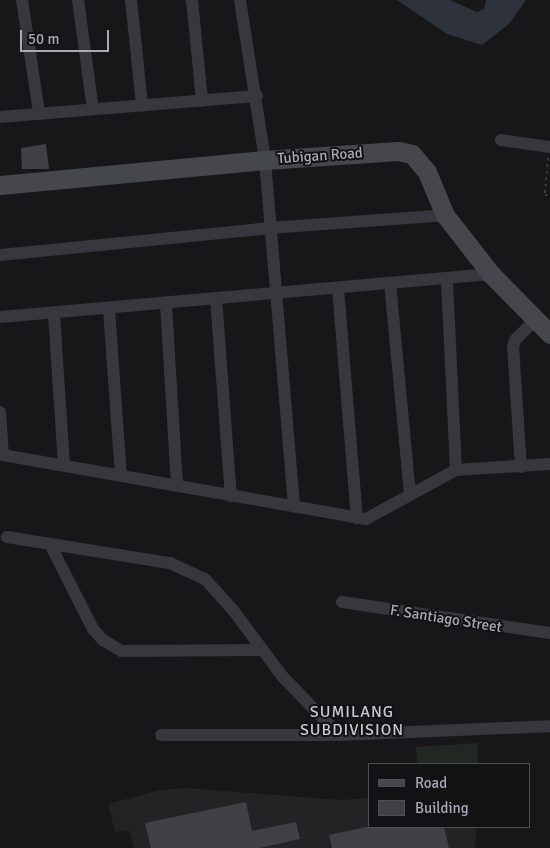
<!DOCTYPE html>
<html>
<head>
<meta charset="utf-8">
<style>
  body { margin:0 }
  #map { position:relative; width:550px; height:848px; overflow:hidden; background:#171618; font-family:Signika,sans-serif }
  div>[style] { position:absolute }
  .built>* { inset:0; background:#232225 }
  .green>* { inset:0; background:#212823 }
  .water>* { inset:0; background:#2d323b }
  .building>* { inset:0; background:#414045 }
  .path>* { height:2px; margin-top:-1px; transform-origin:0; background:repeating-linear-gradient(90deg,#3e3e44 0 2.5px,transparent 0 6.5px) }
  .street>* { height:12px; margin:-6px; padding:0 6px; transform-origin:6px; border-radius:6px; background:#38373d }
  .secondary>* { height:19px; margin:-9.5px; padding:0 9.5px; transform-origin:9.5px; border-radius:9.5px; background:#46464d }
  span { translate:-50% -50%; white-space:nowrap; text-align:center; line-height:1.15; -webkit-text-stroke:4px #121113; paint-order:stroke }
  .street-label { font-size:15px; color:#a9aab7 }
  .neighbourhood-label { font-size:16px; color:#cacad3; letter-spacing:1px }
  .legend { position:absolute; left:368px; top:763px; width:162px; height:65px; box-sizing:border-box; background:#121113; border:1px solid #4e4e55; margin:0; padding:6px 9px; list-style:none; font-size:15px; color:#a9aab7 }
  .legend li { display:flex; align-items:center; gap:10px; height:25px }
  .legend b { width:25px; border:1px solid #4e4e55 }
  .scale { position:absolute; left:20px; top:30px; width:89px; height:22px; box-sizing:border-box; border:2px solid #a9aab7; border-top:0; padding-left:6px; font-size:15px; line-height:18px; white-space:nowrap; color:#a9aab7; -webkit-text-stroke:4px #121113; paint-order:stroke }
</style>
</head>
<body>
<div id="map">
  <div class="built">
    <div style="clip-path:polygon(187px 788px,341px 800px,369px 798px,369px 827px,477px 827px,475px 848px,134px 848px,130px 831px,115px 832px,108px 804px,160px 790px)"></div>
  </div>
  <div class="green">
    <div style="clip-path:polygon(477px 743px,478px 764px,417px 764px,416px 747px)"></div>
  </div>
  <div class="water">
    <div style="clip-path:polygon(397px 0,450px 0,477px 12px,484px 9px,486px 0,526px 0,509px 24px,482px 45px,447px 34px)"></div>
  </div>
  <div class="building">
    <div style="clip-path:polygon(46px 144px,49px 169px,22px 169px,21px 148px)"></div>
    <div style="clip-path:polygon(246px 802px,252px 831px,296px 822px,300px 839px,260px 848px,151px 848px,145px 823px)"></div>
    <div style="clip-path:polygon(367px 827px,444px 827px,449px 848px,332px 848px,329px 835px)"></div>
  </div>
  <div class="path">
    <div style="left:548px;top:158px;width:37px;rotate:95deg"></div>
    <div style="left:545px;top:195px;width:5px;rotate:11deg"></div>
  </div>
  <div class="street">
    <div style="left:22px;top:0;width:114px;rotate:81.4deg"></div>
    <div style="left:78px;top:0;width:110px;rotate:82.2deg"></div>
    <div style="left:131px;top:0;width:106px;rotate:84deg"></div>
    <div style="left:192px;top:0;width:101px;rotate:84.3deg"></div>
    <div style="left:240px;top:0;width:162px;rotate:81.1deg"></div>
    <div style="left:265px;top:160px;width:348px;rotate:85.2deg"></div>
    <div style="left:0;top:117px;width:258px;rotate:-4.7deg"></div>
    <div style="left:501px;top:140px;width:49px;rotate:8.1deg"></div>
    <div style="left:0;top:255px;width:271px;rotate:-5.7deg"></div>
    <div style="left:270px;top:228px;width:175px;rotate:-4.2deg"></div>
    <div style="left:447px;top:280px;width:190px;rotate:87.3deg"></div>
    <div style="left:390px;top:283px;width:213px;rotate:84.6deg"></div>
    <div style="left:338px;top:288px;width:231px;rotate:85.3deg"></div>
    <div style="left:216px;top:298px;width:199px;rotate:85.7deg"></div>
    <div style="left:166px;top:305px;width:181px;rotate:86.5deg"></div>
    <div style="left:109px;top:309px;width:167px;rotate:85.9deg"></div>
    <div style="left:54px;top:314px;width:152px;rotate:86.2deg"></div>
    <div style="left:0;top:317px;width:493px;rotate:-5deg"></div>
    <div style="left:0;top:412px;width:43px;rotate:86deg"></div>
    <div style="left:3px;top:455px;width:369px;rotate:10deg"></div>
    <div style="left:366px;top:519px;width:102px;rotate:-28.6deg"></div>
    <div style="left:456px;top:470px;width:94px;rotate:-3.7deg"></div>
    <div style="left:521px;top:467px;width:120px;rotate:-93.8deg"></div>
    <div style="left:513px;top:347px;width:7px;rotate:-74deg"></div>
    <div style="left:515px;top:340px;width:28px;rotate:-45deg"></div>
    <div style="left:7px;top:537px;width:165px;rotate:9.1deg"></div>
    <div style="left:170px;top:563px;width:38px;rotate:25deg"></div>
    <div style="left:205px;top:579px;width:42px;rotate:47.9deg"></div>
    <div style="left:233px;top:610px;width:84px;rotate:53.3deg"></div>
    <div style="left:283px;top:677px;width:81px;rotate:46deg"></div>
    <div style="left:50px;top:544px;width:95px;rotate:63.2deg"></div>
    <div style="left:93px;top:629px;width:15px;rotate:48deg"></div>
    <div style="left:103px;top:640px;width:21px;rotate:31deg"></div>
    <div style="left:121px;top:651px;width:142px;rotate:-0.4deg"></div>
    <div style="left:342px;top:602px;width:210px;rotate:8.5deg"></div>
    <div style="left:161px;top:735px;width:178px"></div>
    <div style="left:339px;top:735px;width:211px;rotate:-2.4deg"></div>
  </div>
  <div class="secondary">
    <div style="left:0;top:185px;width:266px;rotate:-5.4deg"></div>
    <div style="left:265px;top:160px;width:133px;rotate:-3.9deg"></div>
    <div style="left:398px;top:151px;width:14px;rotate:12deg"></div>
    <div style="left:412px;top:154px;width:23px;rotate:50deg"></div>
    <div style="left:427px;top:172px;width:47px;rotate:67.3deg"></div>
    <div style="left:445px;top:215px;width:75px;rotate:52.1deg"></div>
    <div style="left:491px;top:274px;width:84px;rotate:45.5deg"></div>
  </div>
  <div class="street-label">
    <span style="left:320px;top:156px;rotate:-4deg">Tubigan Road</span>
    <span style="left:446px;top:619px;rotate:9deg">F. Santiago Street</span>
  </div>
  <div class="neighbourhood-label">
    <span style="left:352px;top:721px">SUMILANG<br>SUBDIVISION</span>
  </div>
  <ul class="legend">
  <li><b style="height:6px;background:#46464d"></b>Road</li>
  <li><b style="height:14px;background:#414045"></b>Building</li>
  </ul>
  <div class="scale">50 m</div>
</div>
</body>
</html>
